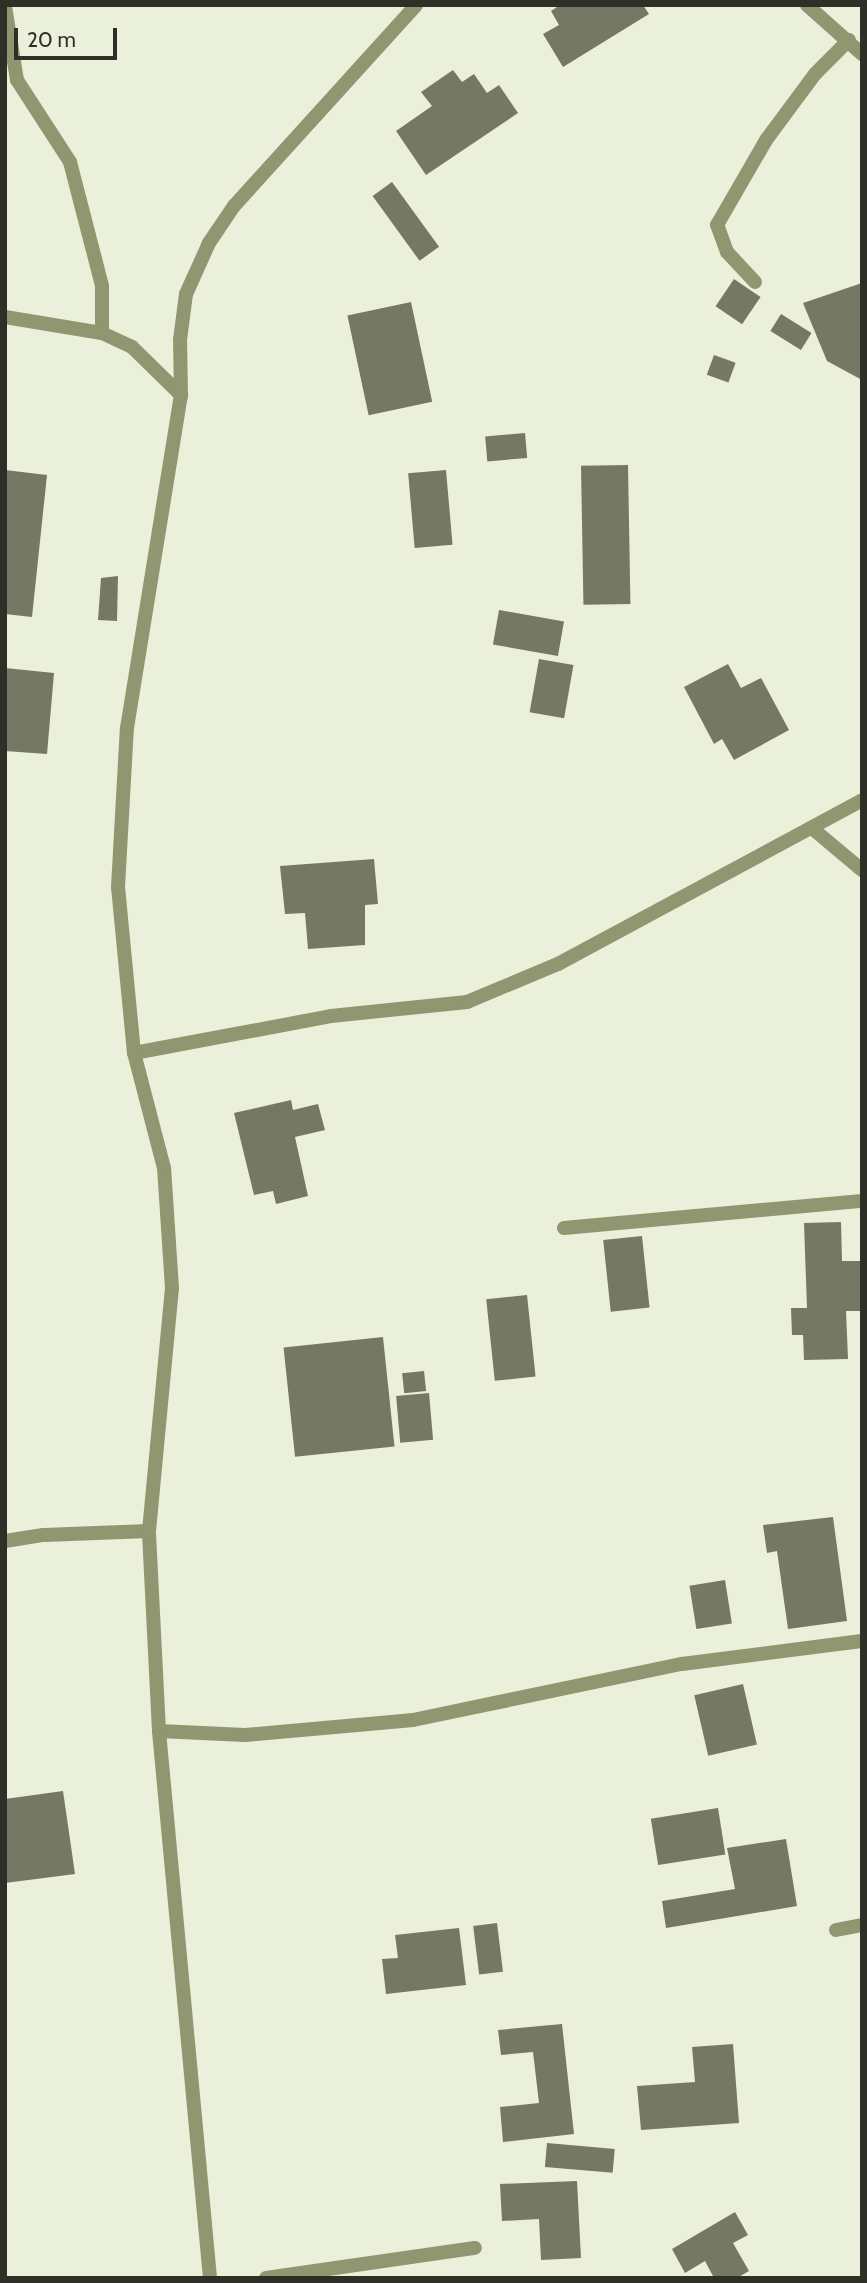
<!DOCTYPE html>
<html>
<head>
<meta charset="utf-8">
<style>
  body { margin:0 }
  #map { position:relative; width:867px; height:2283px; overflow:hidden; background:#ebf0da; font-family:Cabin,sans-serif }
  div>[style] { position:absolute }
  .building>* { inset:0; background:#747865; transform-origin:0 0 }
  .minor>* { height:14px; margin:-7px; padding:0 7px; transform-origin:7px; border-radius:7px; background:#8f9670 }
  span { translate:-50% -50%; white-space:nowrap; text-align:center; line-height:1.15; -webkit-text-stroke:7px #ebf0da; paint-order:stroke }
  .frame { position:absolute; inset:0; border:7px solid #2e3028; pointer-events:none }
  .scale { position:absolute; left:14px; top:28px; width:103px; height:32px; box-sizing:border-box; border:4px solid #2e3028; border-top:0; padding-left:9px; font-size:21px; line-height:24px; white-space:nowrap; color:#2e3028; -webkit-text-stroke:5px #ebf0da; paint-order:stroke }
</style>
</head>
<body>
<div id="map">
  <div class="building">
    <div style="clip-path:polygon(560px 5px,643px 5px,649px 14px,563px 67px,543px 34px,559px 25px,551px 11px)"></div>
    <div style="clip-path:polygon(453px 70px,462px 82px,474px 74px,487px 93px,499px 85px,518px 113px,426px 175px,396px 131px,432px 106px,421px 92px)"></div>
    <div style="left:392px;top:182px;width:80px;height:24px;rotate:54deg"></div>
    <div style="left:734px;top:279px;width:32px;height:33px;rotate:34deg"></div>
    <div style="clip-path:polygon(862px 283px,862px 380px,827px 361px,803px 303px)"></div>
    <div style="left:411px;top:302px;width:102px;height:65px;rotate:78deg"></div>
    <div style="left:781px;top:314px;width:36px;height:20px;rotate:32deg"></div>
    <div style="left:714px;top:355px;width:23px;height:21px;rotate:20deg"></div>
    <div style="left:525px;top:433px;width:25px;height:40px;rotate:85deg"></div>
    <div style="left:628px;top:465px;width:139px;height:47px;rotate:89deg"></div>
    <div style="clip-path:polygon(5px 470px,47px 475px,32px 617px,5px 614px)"></div>
    <div style="left:446px;top:470px;width:75px;height:38px;rotate:85deg"></div>
    <div style="clip-path:polygon(118px 576px,117px 621px,98px 620px,101px 578px)"></div>
    <div style="left:499px;top:610px;width:66px;height:35px;rotate:10deg"></div>
    <div style="left:539px;top:659px;width:35px;height:54px;rotate:10deg"></div>
    <div style="clip-path:polygon(728px 664px,741px 688px,761px 678px,789px 730px,734px 760px,722px 739px,714px 744px,684px 687px)"></div>
    <div style="clip-path:polygon(5px 668px,54px 673px,47px 754px,5px 751px)"></div>
    <div style="clip-path:polygon(374px 859px,378px 904px,365px 905px,365px 945px,308px 949px,305px 913px,285px 914px,280px 866px)"></div>
    <div style="clip-path:polygon(291px 1100px,293px 1110px,318px 1104px,325px 1130px,295px 1137px,308px 1196px,276px 1204px,273px 1191px,254px 1195px,234px 1113px)"></div>
    <div style="clip-path:polygon(841px 1222px,842px 1261px,861px 1261px,862px 1311px,846px 1311px,848px 1359px,804px 1360px,803px 1335px,792px 1335px,791px 1308px,807px 1308px,804px 1223px)"></div>
    <div style="left:642px;top:1236px;width:72px;height:39px;rotate:84deg"></div>
    <div style="left:527px;top:1295px;width:82px;height:41px;rotate:84deg"></div>
    <div style="left:383px;top:1337px;width:110px;height:100px;rotate:84deg"></div>
    <div style="left:424px;top:1371px;width:20px;height:22px;rotate:84deg"></div>
    <div style="left:429px;top:1393px;width:47px;height:33px;rotate:85deg"></div>
    <div style="clip-path:polygon(833px 1517px,847px 1621px,788px 1629px,777px 1551px,767px 1553px,763px 1525px)"></div>
    <div style="left:725px;top:1580px;width:44px;height:36px;rotate:81deg"></div>
    <div style="left:743px;top:1684px;width:62px;height:50px;rotate:77deg"></div>
    <div style="clip-path:polygon(63px 1791px,75px 1874px,5px 1883px,5px 1799px)"></div>
    <div style="left:718px;top:1808px;width:47px;height:68px;rotate:81deg"></div>
    <div style="clip-path:polygon(786px 1839px,797px 1906px,666px 1928px,662px 1901px,735px 1889px,727px 1848px)"></div>
    <div style="left:497px;top:1923px;width:49px;height:24px;rotate:83deg"></div>
    <div style="clip-path:polygon(459px 1928px,466px 1985px,386px 1994px,382px 1959px,398px 1958px,395px 1935px)"></div>
    <div style="clip-path:polygon(562px 2024px,574px 2134px,503px 2142px,500px 2107px,539px 2103px,533px 2052px,501px 2055px,498px 2030px)"></div>
    <div style="clip-path:polygon(733px 2044px,739px 2123px,641px 2130px,637px 2086px,695px 2082px,692px 2047px)"></div>
    <div style="left:547px;top:2143px;width:68px;height:24px;rotate:5deg"></div>
    <div style="clip-path:polygon(577px 2181px,581px 2258px,541px 2260px,539px 2219px,502px 2221px,500px 2184px)"></div>
    <div style="clip-path:polygon(735px 2212px,748px 2235px,733px 2243px,749px 2271px,737px 2278px,714px 2278px,705px 2261px,685px 2273px,672px 2249px)"></div>
  </div>
  <div class="minor">
    <div style="left:807px;top:5px;width:74px;rotate:41.7deg"></div>
    <div style="left:5px;top:6px;width:75px;rotate:80.8deg"></div>
    <div style="left:17px;top:80px;width:98px;rotate:57.1deg"></div>
    <div style="left:70px;top:162px;width:128px;rotate:75.5deg"></div>
    <div style="left:102px;top:286px;width:47px;rotate:90deg"></div>
    <div style="left:755px;top:282px;width:41px;rotate:-133deg"></div>
    <div style="left:727px;top:252px;width:29px;rotate:-110deg"></div>
    <div style="left:717px;top:225px;width:98px;rotate:-60deg"></div>
    <div style="left:766px;top:140px;width:82px;rotate:-53.4deg"></div>
    <div style="left:815px;top:74px;width:48px;rotate:-45deg"></div>
    <div style="left:5px;top:317px;width:98px;rotate:9.4deg"></div>
    <div style="left:102px;top:333px;width:33px;rotate:25deg"></div>
    <div style="left:132px;top:347px;width:69px;rotate:44.4deg"></div>
    <div style="left:813px;top:829px;width:64px;rotate:39.9deg"></div>
    <div style="left:134px;top:1053px;width:200px;rotate:-10.6deg"></div>
    <div style="left:331px;top:1016px;width:137px;rotate:-5.9deg"></div>
    <div style="left:467px;top:1002px;width:99px;rotate:-22.7deg"></div>
    <div style="left:558px;top:964px;width:345px;rotate:-28.3deg"></div>
    <div style="left:564px;top:1228px;width:299px;rotate:-5.2deg"></div>
    <div style="left:5px;top:1541px;width:39px;rotate:-9deg"></div>
    <div style="left:44px;top:1535px;width:105px;rotate:-2.2deg"></div>
    <div style="left:159px;top:1731px;width:86px;rotate:2.7deg"></div>
    <div style="left:245px;top:1735px;width:169px;rotate:-5.1deg"></div>
    <div style="left:413px;top:1720px;width:275px;rotate:-11.8deg"></div>
    <div style="left:682px;top:1664px;width:181px;rotate:-7.3deg"></div>
    <div style="left:836px;top:1930px;width:26px;rotate:-11deg"></div>
    <div style="left:210px;top:2278px;width:549px;rotate:-95.33deg"></div>
    <div style="left:159px;top:1731px;width:200px;rotate:-92.9deg"></div>
    <div style="left:149px;top:1531px;width:244px;rotate:-84.6deg"></div>
    <div style="left:172px;top:1288px;width:120px;rotate:-93.8deg"></div>
    <div style="left:164px;top:1168px;width:119px;rotate:-104.6deg"></div>
    <div style="left:134px;top:1053px;width:167px;rotate:-95.5deg"></div>
    <div style="left:118px;top:887px;width:159px;rotate:-86.8deg"></div>
    <div style="left:127px;top:728px;width:337px;rotate:-80.8deg"></div>
    <div style="left:181px;top:395px;width:55px;rotate:-91deg"></div>
    <div style="left:180px;top:340px;width:46px;rotate:-82.6deg"></div>
    <div style="left:186px;top:294px;width:56px;rotate:-65.7deg"></div>
    <div style="left:209px;top:243px;width:45px;rotate:-56deg"></div>
    <div style="left:234px;top:206px;width:271px;rotate:-47.8deg"></div>
    <div style="left:266px;top:2278px;width:211px;rotate:-8.2deg"></div>
  </div>
  <div class="frame"></div>
  <div class="scale">20 m</div>
</div>
</body>
</html>
